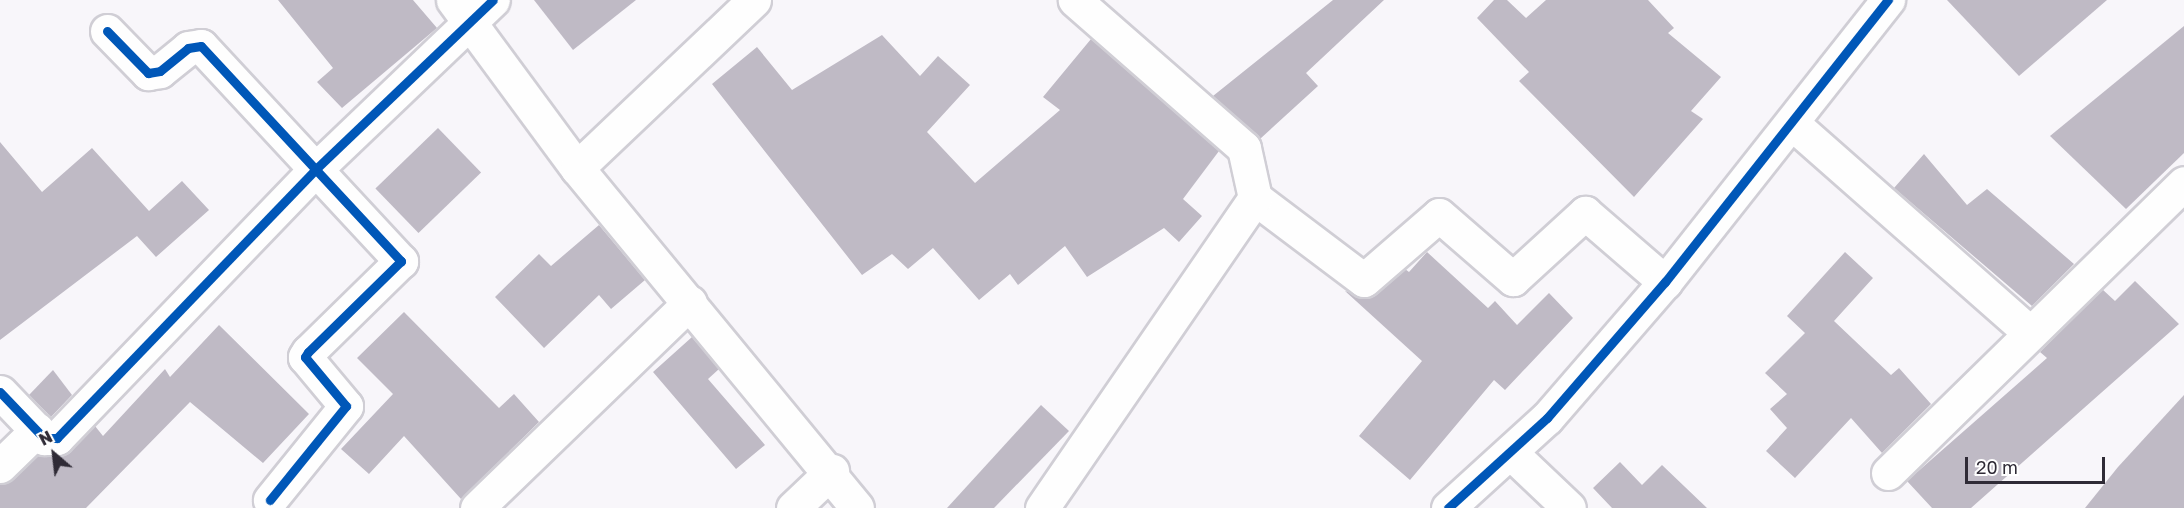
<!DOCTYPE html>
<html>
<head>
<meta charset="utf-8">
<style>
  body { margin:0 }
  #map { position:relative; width:2184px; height:508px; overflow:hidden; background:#f8f6fa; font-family:"Golos Text",sans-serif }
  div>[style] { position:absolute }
  .building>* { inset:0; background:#bfbac5; transform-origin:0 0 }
  .roads { filter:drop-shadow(2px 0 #d0ced5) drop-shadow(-2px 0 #d0ced5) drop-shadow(0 2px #d0ced5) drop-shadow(0 -2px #d0ced5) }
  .minor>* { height:33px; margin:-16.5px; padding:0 16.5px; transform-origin:16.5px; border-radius:16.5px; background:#fefefe }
  .cycleway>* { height:9px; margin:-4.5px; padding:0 4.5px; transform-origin:4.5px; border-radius:4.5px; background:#0057b8 }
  span { translate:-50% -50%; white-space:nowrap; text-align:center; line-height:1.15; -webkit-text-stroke:4.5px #fff; paint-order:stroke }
  .north { position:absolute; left:24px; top:424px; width:60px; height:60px; -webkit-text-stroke:4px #fff; paint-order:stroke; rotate:332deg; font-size:16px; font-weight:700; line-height:24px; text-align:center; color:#2f2b36 }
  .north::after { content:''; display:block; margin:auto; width:21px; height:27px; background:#2f2b36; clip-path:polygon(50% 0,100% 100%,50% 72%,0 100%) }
  .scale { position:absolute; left:1965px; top:457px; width:140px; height:27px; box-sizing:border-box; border:3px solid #2f2b36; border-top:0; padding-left:8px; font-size:18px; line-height:21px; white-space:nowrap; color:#2f2b36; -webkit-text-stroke:4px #fff; paint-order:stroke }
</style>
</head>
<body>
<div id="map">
  <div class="building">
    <div style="clip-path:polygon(278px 0,413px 0,437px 28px,342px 108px,317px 82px,333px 68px)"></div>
    <div style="clip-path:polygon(534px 0,636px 0,573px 50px)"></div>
    <div style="clip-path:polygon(1333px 0,1384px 0,1306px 73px,1318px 86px,1260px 139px,1213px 96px)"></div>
    <div style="clip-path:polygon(1494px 0,1507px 0,1526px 18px,1546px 0,1648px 0,1674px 28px,1668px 33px,1721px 77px,1691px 111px,1703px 119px,1634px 197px,1519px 81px,1529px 72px,1477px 18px)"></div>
    <div style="clip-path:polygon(1947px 0,2107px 0,2019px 76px)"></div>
    <div style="clip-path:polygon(2184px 26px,2184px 153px,2126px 209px,2050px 136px)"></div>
    <div style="clip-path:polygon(882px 35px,920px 76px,938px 56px,970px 85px,927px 132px,975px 183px,1060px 110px,1043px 97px,1091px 39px,1219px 151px,1183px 199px,1202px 216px,1179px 242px,1164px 228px,1087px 277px,1065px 246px,1018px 285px,1010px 274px,979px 300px,933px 248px,908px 269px,892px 254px,862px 275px,712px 84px,757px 47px,792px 90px)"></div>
    <div style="left:438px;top:128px;width:62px;height:87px;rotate:46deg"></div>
    <div style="clip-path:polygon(0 142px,42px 192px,92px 148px,149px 211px,182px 181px,209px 210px,156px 257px,137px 236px,0 340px)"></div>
    <div style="clip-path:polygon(1924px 154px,1967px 205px,1987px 189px,2074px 264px,2032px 306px,1894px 188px)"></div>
    <div style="clip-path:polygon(599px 225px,645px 280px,611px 309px,599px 295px,544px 348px,495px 297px,539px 254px,551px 266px)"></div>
    <div style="clip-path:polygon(1427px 252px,1488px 308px,1495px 301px,1517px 325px,1549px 293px,1573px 318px,1505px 390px,1494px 380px,1410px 480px,1359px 436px,1422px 361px,1345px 291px,1369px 298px,1405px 269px,1409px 272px)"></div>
    <div style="clip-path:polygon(1845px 252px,1873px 278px,1834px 321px,1891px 375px,1899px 368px,1931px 404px,1882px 453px,1851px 418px,1795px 478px,1766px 451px,1787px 428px,1770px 409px,1787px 394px,1765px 373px,1805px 333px,1787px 316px)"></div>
    <div style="clip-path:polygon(2135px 281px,2179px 324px,1971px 508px,1932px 508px,1907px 481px,2047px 358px,2040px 352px,2102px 289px,2115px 301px)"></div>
    <div style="clip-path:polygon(404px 312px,499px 408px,514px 394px,539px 422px,461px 499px,404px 436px,369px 474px,341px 449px,393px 394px,357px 358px)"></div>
    <div style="clip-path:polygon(219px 325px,309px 414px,263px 463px,190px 402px,86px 508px,0 508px,0 484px,38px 456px,65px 455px,95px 426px,103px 436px,165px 369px,170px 377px)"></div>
    <div style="clip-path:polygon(692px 337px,719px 369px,708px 379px,765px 445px,736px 469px,653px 372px)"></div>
    <div style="clip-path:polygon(53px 370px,72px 395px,51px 417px,29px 395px)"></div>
    <div style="clip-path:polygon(2184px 395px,2184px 508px,2085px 508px,2118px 467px)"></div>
    <div style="clip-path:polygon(1041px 405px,1069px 431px,994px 508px,947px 508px)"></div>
    <div style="clip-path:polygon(1620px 462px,1642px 485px,1662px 465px,1707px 508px,1612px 508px,1593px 488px)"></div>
  </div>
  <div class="roads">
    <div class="minor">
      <div style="left:453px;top:0;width:209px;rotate:53.6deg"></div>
      <div style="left:577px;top:168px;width:440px;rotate:50.5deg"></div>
      <div style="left:107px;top:31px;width:59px;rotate:45.7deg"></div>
      <div style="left:148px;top:73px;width:12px;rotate:-9deg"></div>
      <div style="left:160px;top:71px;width:36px;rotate:-39deg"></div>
      <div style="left:188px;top:48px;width:13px;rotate:-9deg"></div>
      <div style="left:201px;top:46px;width:294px;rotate:47.1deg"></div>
      <div style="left:401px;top:261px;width:130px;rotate:135.6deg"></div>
      <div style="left:308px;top:352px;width:6px;rotate:121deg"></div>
      <div style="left:305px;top:357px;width:64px;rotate:50.1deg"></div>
      <div style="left:346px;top:406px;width:121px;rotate:129deg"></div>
      <div style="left:1793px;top:124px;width:316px;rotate:41.4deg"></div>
      <div style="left:577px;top:168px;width:244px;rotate:-43.5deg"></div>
      <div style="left:1255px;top:198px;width:136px;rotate:37deg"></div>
      <div style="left:1364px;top:280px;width:99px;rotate:-40.9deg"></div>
      <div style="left:1439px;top:215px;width:98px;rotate:40.9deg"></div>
      <div style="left:1513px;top:279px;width:98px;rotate:-42.5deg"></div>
      <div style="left:1585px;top:213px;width:106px;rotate:40.8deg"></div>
      <div style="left:0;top:392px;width:64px;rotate:46.3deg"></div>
      <div style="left:44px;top:438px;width:13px"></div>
      <div style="left:57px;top:438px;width:375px;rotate:-46.1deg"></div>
      <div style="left:317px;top:168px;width:243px;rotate:-43.7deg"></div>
      <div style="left:1510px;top:452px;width:81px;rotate:43.5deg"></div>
      <div style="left:0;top:466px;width:52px;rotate:-44.2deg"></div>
      <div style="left:1888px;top:473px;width:414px;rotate:-44.4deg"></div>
      <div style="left:477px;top:508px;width:296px;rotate:-44deg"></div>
      <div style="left:793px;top:508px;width:54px;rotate:-43.5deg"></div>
      <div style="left:1042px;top:508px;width:376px;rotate:-55.5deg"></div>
      <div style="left:1255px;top:198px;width:51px;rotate:-102.4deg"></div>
      <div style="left:1244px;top:148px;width:225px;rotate:-138.8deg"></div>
      <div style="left:1448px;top:508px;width:134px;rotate:-42.3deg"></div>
      <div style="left:1547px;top:418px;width:180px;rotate:-49.1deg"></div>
      <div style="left:1665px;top:282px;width:360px;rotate:-51.7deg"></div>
    </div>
  </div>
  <div class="cycleway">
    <div style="left:107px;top:31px;width:59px;rotate:45.7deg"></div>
    <div style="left:148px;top:73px;width:12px;rotate:-9deg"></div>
    <div style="left:160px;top:71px;width:36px;rotate:-39deg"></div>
    <div style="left:188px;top:48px;width:13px;rotate:-9deg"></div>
    <div style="left:201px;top:46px;width:294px;rotate:47.1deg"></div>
    <div style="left:401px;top:261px;width:130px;rotate:135.6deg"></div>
    <div style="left:308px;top:352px;width:6px;rotate:121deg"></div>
    <div style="left:305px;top:357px;width:64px;rotate:50.1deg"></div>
    <div style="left:346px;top:406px;width:121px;rotate:129deg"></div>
    <div style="left:0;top:392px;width:64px;rotate:46.3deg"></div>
    <div style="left:44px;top:438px;width:13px"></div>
    <div style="left:57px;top:438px;width:375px;rotate:-46.1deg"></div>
    <div style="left:317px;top:168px;width:243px;rotate:-43.7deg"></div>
    <div style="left:1448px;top:508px;width:134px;rotate:-42.3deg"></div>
    <div style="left:1547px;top:418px;width:180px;rotate:-49.1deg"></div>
    <div style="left:1665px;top:282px;width:360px;rotate:-51.7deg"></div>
  </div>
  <div class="north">N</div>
  <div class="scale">20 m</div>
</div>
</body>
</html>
